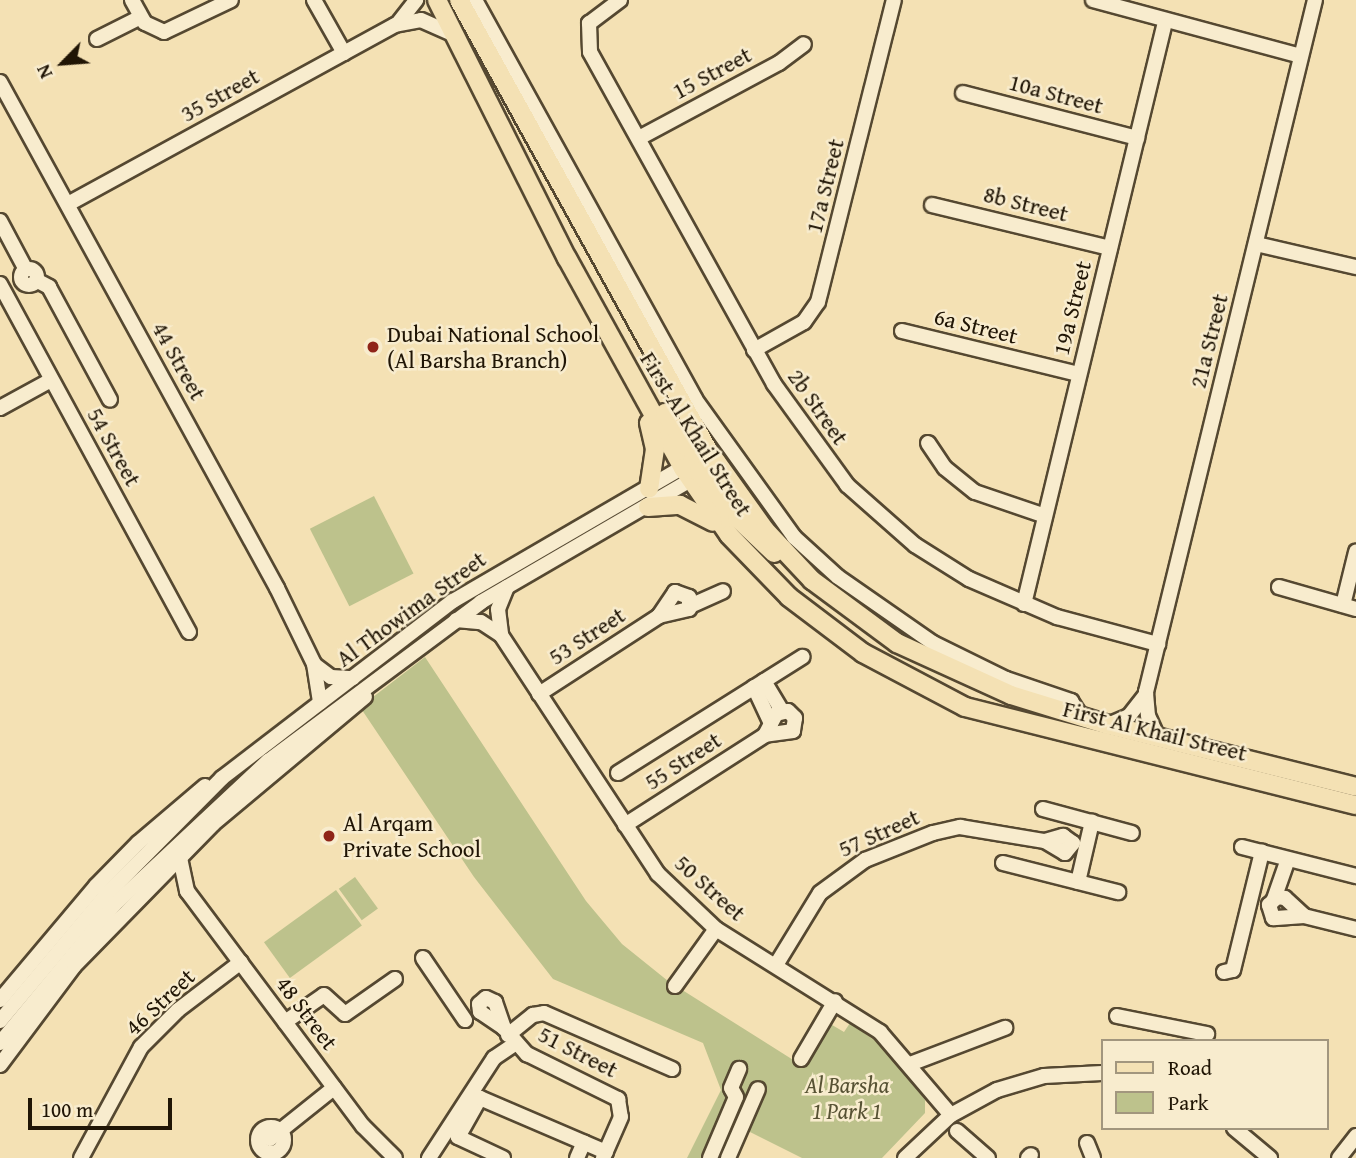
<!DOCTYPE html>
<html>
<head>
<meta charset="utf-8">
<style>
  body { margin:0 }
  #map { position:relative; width:1356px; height:1158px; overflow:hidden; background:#f4e1b4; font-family:"Gentium Book Plus",serif }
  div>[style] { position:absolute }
  .green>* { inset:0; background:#bdc28c; transform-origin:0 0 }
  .roads { filter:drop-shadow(2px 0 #554831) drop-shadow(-2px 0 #554831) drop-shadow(0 2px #554831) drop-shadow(0 -2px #554831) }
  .minor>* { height:14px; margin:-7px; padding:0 7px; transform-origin:7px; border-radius:7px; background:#f8ecce }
  .minor>.ring { margin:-7px; padding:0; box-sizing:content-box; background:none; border:14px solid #f8ecce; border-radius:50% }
  .major>* { height:18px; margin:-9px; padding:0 9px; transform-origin:9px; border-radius:9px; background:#f4e1b4 }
  .dots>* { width:19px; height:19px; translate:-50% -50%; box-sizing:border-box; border:4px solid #f8ecce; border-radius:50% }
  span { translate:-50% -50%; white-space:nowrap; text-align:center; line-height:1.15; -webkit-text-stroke:5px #f8ecce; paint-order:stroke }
  .street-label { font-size:23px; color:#201505 }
  .poi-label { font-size:23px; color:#201505 }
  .left { translate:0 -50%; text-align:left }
  .park-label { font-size:23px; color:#575234; font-style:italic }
  .legend { position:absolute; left:1101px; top:1039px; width:228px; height:91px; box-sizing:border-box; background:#f8ecce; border:2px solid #a2967e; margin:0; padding:9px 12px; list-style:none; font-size:21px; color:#201505 }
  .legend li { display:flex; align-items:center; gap:14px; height:35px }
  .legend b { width:35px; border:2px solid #a2967e }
  .north { position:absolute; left:28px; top:28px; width:70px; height:70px; -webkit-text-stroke:5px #f8ecce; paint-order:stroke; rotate:245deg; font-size:19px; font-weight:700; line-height:28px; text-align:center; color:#201505 }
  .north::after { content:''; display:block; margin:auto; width:24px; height:32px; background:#201505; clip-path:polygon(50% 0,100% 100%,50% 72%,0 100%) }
  .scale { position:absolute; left:28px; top:1098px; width:144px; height:32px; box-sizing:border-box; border:4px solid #201505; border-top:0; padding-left:9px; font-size:21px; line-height:24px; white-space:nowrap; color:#201505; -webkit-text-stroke:5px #f8ecce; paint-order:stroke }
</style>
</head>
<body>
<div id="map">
  <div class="green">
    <div style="left:374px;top:496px;width:87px;height:72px;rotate:63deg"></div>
    <div style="clip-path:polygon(425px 657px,586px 901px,622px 944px,668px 981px,798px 1063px,827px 1022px,844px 1032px,850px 1023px,888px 1050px,925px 1100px,925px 1113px,882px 1158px,802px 1158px,744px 1129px,730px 1158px,687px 1158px,721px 1090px,703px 1043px,553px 979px,474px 877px,360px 707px)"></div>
    <div style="left:355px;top:877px;width:39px;height:20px;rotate:54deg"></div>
    <div style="left:336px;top:890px;width:44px;height:89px;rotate:54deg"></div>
  </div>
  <div class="roads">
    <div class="minor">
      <div style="left:132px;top:0;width:26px;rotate:61deg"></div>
      <div style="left:145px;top:23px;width:21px;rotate:25deg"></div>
      <div style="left:164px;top:32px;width:74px;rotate:-25.5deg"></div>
      <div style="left:314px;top:0;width:61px;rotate:60.5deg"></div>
      <div style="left:475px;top:0;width:456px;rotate:61.1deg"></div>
      <div style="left:695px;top:399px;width:170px;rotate:54.3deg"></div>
      <div style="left:794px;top:537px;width:59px;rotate:42.3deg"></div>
      <div style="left:838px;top:577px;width:116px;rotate:34.8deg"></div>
      <div style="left:933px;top:643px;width:81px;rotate:26.3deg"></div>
      <div style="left:1006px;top:679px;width:69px;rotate:18.7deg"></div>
      <div style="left:1071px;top:701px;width:20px;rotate:57deg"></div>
      <div style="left:620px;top:0;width:39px;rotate:143deg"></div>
      <div style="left:589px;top:23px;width:29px;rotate:88deg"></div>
      <div style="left:590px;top:52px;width:380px;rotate:61deg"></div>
      <div style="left:774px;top:384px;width:125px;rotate:54.1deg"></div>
      <div style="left:847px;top:485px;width:91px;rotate:41.4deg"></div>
      <div style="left:915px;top:545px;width:64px;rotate:32.2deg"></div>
      <div style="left:969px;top:579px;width:96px;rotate:23.4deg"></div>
      <div style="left:1057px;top:617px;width:105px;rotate:15deg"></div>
      <div style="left:1093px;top:0;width:215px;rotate:15.1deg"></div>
      <div style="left:399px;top:22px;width:28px;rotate:-52deg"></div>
      <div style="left:97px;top:39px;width:49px;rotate:-26.6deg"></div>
      <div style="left:0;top:82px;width:577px;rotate:61.3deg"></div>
      <div style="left:277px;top:588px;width:85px;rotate:64deg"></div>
      <div style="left:314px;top:664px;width:39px;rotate:81deg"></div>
      <div style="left:963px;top:93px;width:180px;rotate:14.5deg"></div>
      <div style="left:639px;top:138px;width:159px;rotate:-28.2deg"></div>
      <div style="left:779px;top:63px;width:31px;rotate:-37deg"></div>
      <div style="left:68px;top:204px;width:373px;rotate:-28.7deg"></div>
      <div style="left:395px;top:25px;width:26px;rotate:-11deg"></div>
      <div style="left:421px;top:20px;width:36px;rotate:24deg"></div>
      <div style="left:932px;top:205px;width:183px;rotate:13.6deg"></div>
      <div style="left:0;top:221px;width:55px;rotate:62deg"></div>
      <div style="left:1256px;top:244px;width:103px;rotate:13deg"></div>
      <div class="ring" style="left:21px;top:269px;width:2px;height:2px"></div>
      <div style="left:36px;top:280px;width:15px;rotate:28deg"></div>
      <div style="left:49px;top:287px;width:128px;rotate:61.6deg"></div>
      <div style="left:0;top:284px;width:396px;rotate:61.5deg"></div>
      <div style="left:902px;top:331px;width:182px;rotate:13.7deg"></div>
      <div style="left:754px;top:350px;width:57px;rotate:-29.2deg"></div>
      <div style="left:804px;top:322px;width:24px;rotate:-55deg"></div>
      <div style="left:818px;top:302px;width:311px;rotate:-75.9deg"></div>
      <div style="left:0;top:408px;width:58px;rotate:-28.8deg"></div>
      <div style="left:928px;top:443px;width:30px;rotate:56deg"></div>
      <div style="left:945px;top:468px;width:38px;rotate:39deg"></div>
      <div style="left:975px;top:492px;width:74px;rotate:18.9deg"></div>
      <div style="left:507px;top:587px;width:24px;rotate:112deg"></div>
      <div style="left:498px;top:609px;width:26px;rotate:83deg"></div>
      <div style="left:501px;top:635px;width:286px;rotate:56.7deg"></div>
      <div style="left:658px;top:874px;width:80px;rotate:43.5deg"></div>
      <div style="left:716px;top:929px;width:194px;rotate:32.1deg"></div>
      <div style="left:880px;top:1032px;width:109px;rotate:49.5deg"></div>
      <div style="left:1279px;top:587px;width:80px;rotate:15.9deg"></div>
      <div style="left:675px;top:592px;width:15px;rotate:20deg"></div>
      <div style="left:689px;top:597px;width:12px;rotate:90deg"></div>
      <div style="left:689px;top:609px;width:31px;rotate:167deg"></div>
      <div style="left:659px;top:616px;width:29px;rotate:-56deg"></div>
      <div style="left:1024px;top:604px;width:599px;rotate:-76.38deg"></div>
      <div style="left:1343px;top:605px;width:55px;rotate:-76.2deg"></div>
      <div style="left:690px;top:606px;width:36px;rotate:-24deg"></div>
      <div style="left:456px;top:620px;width:25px;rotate:5deg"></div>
      <div style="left:481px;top:622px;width:24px;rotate:33deg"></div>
      <div style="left:315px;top:665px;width:20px;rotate:37deg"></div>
      <div style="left:331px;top:677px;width:22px;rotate:3deg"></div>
      <div style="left:764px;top:681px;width:35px;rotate:59deg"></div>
      <div style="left:754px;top:687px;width:40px;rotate:65deg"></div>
      <div style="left:539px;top:694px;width:143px;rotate:-33deg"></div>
      <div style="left:788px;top:711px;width:10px;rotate:45deg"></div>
      <div style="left:795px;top:718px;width:13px;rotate:99deg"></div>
      <div style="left:793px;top:731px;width:28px;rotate:172deg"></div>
      <div style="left:765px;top:735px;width:24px;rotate:-62deg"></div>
      <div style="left:776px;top:714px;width:12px;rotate:-14deg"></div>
      <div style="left:1108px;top:725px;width:23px;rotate:-23deg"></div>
      <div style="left:1129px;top:716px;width:28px;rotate:-52deg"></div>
      <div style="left:1158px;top:738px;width:24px;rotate:-114deg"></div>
      <div style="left:1148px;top:716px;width:24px;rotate:-95deg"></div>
      <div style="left:1146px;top:692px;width:712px;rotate:-76.28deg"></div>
      <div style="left:618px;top:773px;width:218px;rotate:-32.2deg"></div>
      <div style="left:1043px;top:809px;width:92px;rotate:15.1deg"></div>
      <div style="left:625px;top:825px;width:166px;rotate:-32.7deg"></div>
      <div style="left:1063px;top:836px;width:12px;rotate:35deg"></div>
      <div style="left:1073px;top:843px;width:13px;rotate:129deg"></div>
      <div style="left:1065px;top:853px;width:23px;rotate:-149deg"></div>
      <div style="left:1045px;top:841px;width:19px;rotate:-16deg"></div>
      <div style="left:1242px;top:847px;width:118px;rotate:14.3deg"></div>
      <div style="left:180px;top:858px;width:34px;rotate:78deg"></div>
      <div style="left:187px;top:891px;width:294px;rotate:53.2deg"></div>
      <div style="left:363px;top:1126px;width:45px;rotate:45deg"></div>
      <div style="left:1003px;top:863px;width:119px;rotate:14.2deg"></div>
      <div style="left:1078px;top:882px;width:62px;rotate:-76.9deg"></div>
      <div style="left:1277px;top:897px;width:8px;rotate:7deg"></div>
      <div style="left:1285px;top:898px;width:26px;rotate:43deg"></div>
      <div style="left:1304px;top:916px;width:31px;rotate:176deg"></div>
      <div style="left:1273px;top:918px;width:14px;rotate:-107deg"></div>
      <div style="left:1269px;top:905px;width:11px;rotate:-45deg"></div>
      <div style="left:1274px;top:899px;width:42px;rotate:-70.7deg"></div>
      <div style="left:1304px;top:916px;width:54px;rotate:14deg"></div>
      <div style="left:423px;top:958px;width:75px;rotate:55.9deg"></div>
      <div style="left:776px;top:965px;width:84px;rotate:-58.6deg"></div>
      <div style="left:820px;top:893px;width:56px;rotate:-36.3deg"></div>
      <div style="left:865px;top:860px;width:73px;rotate:-21.7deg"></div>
      <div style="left:933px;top:833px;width:28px;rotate:-13deg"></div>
      <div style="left:960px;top:827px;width:86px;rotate:9.4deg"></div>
      <div style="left:1224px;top:972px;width:9px;rotate:-13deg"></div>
      <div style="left:1233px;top:970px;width:122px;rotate:-76.2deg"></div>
      <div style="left:675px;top:986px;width:70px;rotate:-54.3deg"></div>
      <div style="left:486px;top:998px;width:10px;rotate:24deg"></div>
      <div style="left:495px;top:1002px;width:28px;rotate:71deg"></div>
      <div style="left:504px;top:1028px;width:29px;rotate:-146deg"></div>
      <div style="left:480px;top:1012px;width:8px;rotate:-97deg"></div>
      <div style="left:479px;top:1004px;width:9px;rotate:-41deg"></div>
      <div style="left:0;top:1000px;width:149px;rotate:-49.9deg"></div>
      <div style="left:96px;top:886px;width:60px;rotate:-45.7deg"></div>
      <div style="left:138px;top:843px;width:88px;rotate:-40.4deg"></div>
      <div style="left:1117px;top:1016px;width:92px;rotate:11.3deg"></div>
      <div style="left:0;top:1021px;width:162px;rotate:-50deg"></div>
      <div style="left:104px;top:897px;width:168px;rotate:-45.2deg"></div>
      <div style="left:222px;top:778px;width:291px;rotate:-37.5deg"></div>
      <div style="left:453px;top:601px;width:274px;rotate:-30.2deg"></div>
      <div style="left:285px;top:1022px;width:47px;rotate:-34.7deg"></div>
      <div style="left:324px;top:995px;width:28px;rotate:42deg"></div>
      <div style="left:345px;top:1014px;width:61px;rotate:-35deg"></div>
      <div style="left:504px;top:1028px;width:35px;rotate:49deg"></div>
      <div style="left:527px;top:1054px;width:102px;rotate:26.3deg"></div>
      <div style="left:618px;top:1099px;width:18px;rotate:81deg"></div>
      <div style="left:621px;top:1117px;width:45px;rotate:113.7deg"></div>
      <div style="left:508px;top:1035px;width:32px;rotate:-39deg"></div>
      <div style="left:533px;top:1015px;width:11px;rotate:-10deg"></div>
      <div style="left:544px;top:1013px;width:140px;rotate:23.6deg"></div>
      <div style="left:0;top:1043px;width:179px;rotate:-50.4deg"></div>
      <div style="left:114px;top:905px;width:211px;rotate:-43.1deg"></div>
      <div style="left:268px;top:761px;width:266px;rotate:-36.7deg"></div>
      <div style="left:481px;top:602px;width:252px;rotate:-30.2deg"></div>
      <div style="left:801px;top:1059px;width:67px;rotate:-59.6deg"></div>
      <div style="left:910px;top:1064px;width:102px;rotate:-20.8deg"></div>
      <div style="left:0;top:1065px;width:124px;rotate:-53.2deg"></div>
      <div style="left:74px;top:966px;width:199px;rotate:-45.6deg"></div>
      <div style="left:213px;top:824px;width:198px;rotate:-39.9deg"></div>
      <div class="ring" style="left:258px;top:1127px;width:12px;height:12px"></div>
      <div style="left:1234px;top:1128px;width:47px;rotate:39.8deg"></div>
      <div style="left:957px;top:1131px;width:41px;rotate:41.1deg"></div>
      <div style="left:270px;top:1139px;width:82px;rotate:-38.6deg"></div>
      <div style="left:1087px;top:1143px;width:16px;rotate:68deg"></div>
      <div style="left:81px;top:1158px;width:126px;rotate:-61.6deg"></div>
      <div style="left:141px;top:1047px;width:52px;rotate:-45deg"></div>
      <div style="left:178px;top:1010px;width:79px;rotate:-37.3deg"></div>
      <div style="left:429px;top:1158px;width:119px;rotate:-57deg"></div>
      <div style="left:494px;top:1058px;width:25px;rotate:-34deg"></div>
      <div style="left:503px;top:1158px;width:50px;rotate:-155deg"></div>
      <div style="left:458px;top:1137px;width:45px;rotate:-60.6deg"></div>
      <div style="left:480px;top:1098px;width:137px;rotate:23.2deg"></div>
      <div style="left:577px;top:1158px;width:17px;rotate:-66deg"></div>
      <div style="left:710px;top:1158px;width:66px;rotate:-66.9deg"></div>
      <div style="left:736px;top:1097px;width:10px;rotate:-119deg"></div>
      <div style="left:731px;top:1088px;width:21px;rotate:-67deg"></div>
      <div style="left:728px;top:1158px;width:75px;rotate:-66.5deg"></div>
      <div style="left:905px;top:1158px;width:63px;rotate:-43.1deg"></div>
      <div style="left:951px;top:1115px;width:52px;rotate:-28.5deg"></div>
      <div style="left:997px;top:1090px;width:49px;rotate:-16.6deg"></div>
      <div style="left:1044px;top:1076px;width:58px;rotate:-3deg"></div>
      <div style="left:1028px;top:1158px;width:4px;rotate:-45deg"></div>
      <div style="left:1339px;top:1158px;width:28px;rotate:-52deg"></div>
    </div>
    <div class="major">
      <div style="left:437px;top:0;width:289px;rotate:63.3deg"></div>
      <div style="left:567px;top:258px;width:240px;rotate:61.1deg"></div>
      <div style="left:683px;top:468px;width:81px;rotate:55.5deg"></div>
      <div style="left:729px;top:535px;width:86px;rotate:45.9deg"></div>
      <div style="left:789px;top:597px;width:93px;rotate:37.1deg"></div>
      <div style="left:863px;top:653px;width:115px;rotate:27.9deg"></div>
      <div style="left:965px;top:707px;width:403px;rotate:14.1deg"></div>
      <div style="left:459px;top:0;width:514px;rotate:61.04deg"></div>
      <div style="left:708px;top:450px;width:98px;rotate:54.5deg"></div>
      <div style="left:765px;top:530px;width:69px;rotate:46.8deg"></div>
      <div style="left:812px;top:580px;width:106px;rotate:36.5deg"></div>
      <div style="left:897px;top:643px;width:125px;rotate:24.5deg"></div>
      <div style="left:1011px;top:695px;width:102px;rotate:17.2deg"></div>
      <div style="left:1108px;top:725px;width:256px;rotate:14deg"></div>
      <div style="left:665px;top:413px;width:51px;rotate:56.9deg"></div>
      <div style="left:693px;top:456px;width:25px;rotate:16deg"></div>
      <div style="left:649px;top:423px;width:27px;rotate:77deg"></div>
      <div style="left:655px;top:449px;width:40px;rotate:98.5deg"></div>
      <div style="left:683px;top:468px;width:16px;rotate:11deg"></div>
      <div style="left:699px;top:471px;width:60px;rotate:51deg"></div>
      <div style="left:737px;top:518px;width:51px;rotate:43.4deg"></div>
      <div style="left:648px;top:507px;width:32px;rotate:-4deg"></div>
      <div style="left:680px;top:505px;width:37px;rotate:27deg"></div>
    </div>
  </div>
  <div class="dots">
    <div style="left:373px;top:347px;background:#8f2418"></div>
    <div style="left:329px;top:836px;background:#8f2418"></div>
  </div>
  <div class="street-label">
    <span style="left:712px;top:73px;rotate:-28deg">15 Street</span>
    <span style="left:1056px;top:94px;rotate:15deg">10a Street</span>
    <span style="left:220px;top:95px;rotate:-29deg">35 Street</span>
    <span style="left:825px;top:186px;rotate:-76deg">17a Street</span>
    <span style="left:1026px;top:204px;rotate:14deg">8b Street</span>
    <span style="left:1072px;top:308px;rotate:-76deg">19a Street</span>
    <span style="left:976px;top:326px;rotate:14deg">6a Street</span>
    <span style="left:1209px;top:341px;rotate:-76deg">21a Street</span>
    <span style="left:179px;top:361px;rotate:61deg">44 Street</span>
    <span style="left:818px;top:407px;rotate:55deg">2b Street</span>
    <span style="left:696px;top:434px;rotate:58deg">First Al Khail Street</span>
    <span style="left:114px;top:447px;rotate:61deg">54 Street</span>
    <span style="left:411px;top:609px;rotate:-36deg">Al Thowima Street</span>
    <span style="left:587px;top:636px;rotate:-33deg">53 Street</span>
    <span style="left:1155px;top:731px;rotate:14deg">First Al Khail Street</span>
    <span style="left:683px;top:761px;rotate:-33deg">55 Street</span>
    <span style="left:879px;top:833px;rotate:-24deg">57 Street</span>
    <span style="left:710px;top:888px;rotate:42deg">50 Street</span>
    <span style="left:160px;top:1002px;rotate:-43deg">46 Street</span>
    <span style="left:307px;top:1013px;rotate:53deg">48 Street</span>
    <span style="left:578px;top:1052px;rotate:27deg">51 Street</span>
  </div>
  <div class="poi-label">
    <span class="left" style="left:387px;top:347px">Dubai National School<br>(Al Barsha Branch)</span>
    <span class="left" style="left:343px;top:836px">Al Arqam<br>Private School</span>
  </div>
  <div class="park-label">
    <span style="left:847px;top:1098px">Al Barsha<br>1 Park 1</span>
  </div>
  <ul class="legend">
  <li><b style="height:9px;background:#f4e1b4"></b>Road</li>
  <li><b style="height:19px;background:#bdc28c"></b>Park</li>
  </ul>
  <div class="north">N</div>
  <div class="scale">100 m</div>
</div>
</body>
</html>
